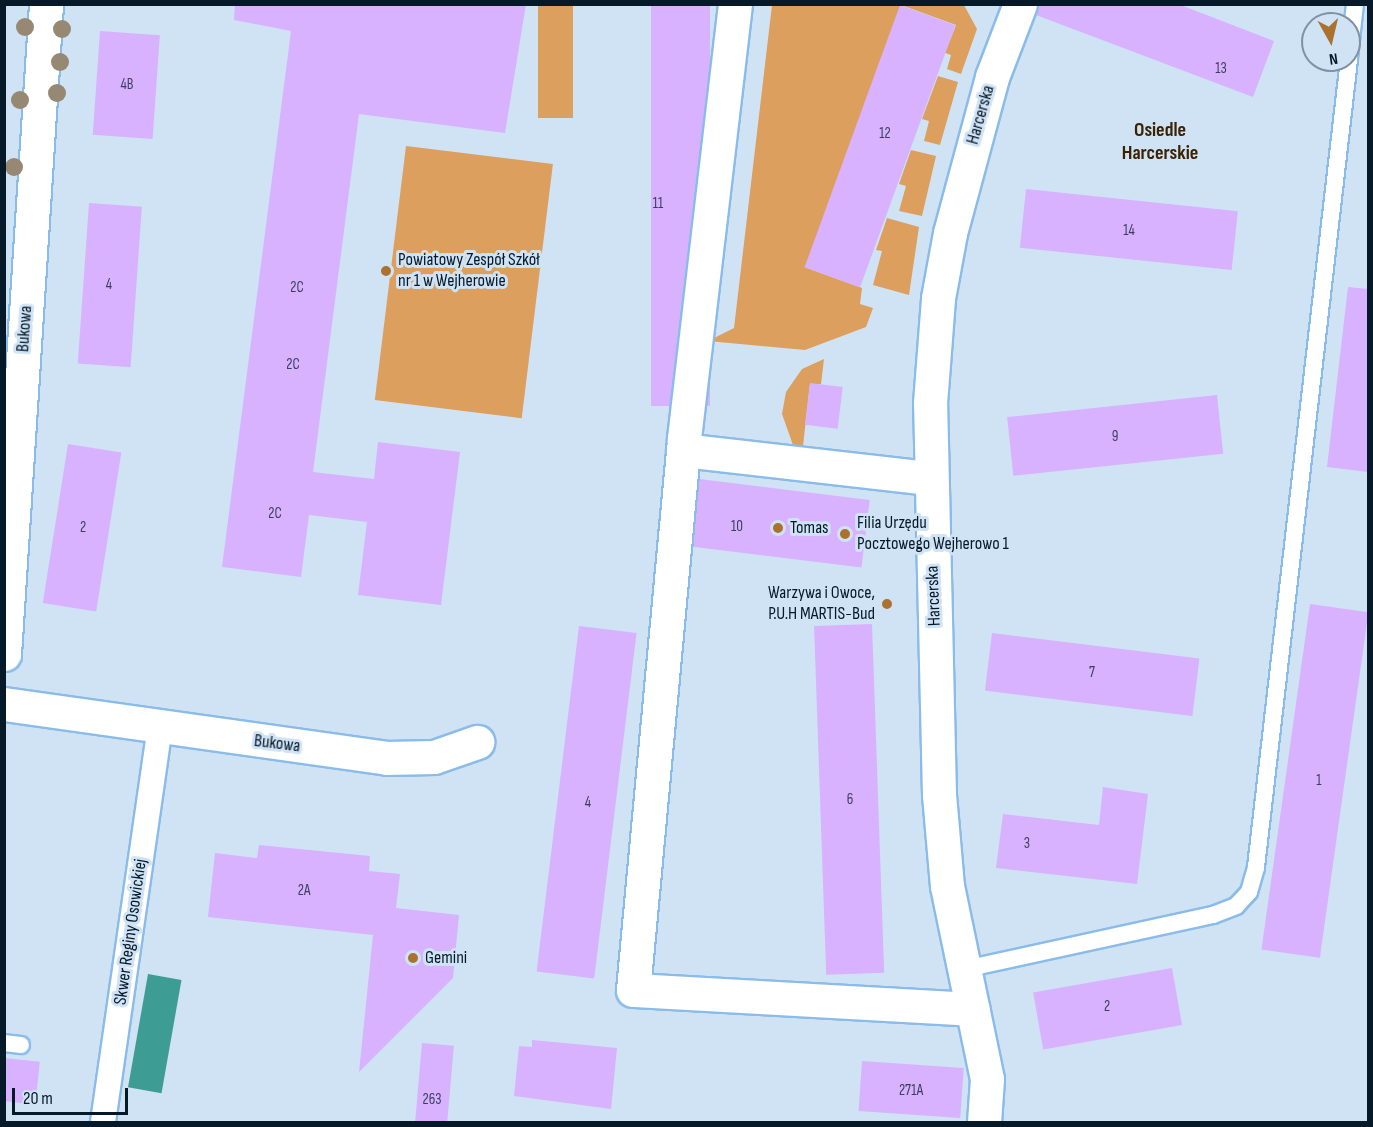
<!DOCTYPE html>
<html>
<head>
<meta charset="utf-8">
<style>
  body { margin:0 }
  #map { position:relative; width:1373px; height:1127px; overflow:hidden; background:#cfe3f5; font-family:"Sofia Sans Condensed",sans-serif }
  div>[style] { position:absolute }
  .green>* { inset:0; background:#dc9f5d; transform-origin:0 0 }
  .water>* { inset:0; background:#3d9c93; transform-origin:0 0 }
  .building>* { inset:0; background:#d8b2fe; transform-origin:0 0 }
  .roads { filter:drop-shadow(2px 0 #8bbce9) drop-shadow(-2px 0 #8bbce9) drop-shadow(0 2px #8bbce9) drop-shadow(0 -2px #8bbce9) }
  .service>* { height:16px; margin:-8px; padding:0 8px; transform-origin:8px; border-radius:8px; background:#fff }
  .pedestrian>* { height:24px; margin:-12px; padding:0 12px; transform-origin:12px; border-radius:12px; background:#fff }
  .minor>* { height:33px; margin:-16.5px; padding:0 16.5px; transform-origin:16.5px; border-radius:16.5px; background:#fff }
  .trees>* { width:18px; height:18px; margin:-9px; border-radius:50%; background:#968872 }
  .dots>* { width:16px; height:16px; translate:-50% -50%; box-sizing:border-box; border:3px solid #cfe3f5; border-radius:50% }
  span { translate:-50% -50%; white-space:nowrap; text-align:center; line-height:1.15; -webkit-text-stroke:6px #cfe3f5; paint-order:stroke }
  .number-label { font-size:15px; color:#3a3f5e }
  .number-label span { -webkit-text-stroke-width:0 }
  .street-label { font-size:18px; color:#061929 }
  .poi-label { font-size:18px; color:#061929 }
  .left { translate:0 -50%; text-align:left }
  .right { translate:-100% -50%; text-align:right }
  .neighbourhood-label { font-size:20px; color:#3c2202; font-weight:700 }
  .frame { position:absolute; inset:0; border:6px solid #061929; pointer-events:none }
  .north { position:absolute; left:1301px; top:12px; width:60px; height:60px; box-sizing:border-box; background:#cfe3f5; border:2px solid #7f92a3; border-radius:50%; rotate:172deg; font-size:16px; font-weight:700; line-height:24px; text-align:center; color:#061929 }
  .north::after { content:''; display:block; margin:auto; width:21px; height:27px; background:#aa712f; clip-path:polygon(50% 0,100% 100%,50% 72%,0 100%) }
  .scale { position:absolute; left:12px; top:1088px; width:116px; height:27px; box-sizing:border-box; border:3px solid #061929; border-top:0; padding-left:8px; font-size:18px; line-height:21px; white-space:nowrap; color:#061929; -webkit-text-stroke:4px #cfe3f5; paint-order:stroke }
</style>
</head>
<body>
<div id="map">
  <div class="green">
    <div style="left:538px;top:5px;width:35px;height:113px"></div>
    <div style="clip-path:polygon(772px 5px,964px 5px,977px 29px,961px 74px,947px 69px,951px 55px,945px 53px,956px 25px,901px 5px,807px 268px,862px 288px,860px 304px,873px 308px,866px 327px,805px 350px,708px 341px,734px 328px)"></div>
    <div style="clip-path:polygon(938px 76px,958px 82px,940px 145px,924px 141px,929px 121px,922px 119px)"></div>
    <div style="left:406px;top:146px;width:148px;height:256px;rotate:7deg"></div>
    <div style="clip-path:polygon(911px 150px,936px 156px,922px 216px,899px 211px,906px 186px,899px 184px)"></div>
    <div style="clip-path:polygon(887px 218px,919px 227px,909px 295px,873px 285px,882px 251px,876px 250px)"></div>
    <div style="clip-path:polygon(824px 359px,821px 384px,810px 384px,803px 446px,793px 445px,782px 414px,786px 392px,802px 369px)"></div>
  </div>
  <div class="water">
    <div style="left:148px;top:974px;width:34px;height:115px;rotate:10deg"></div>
  </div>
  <div class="building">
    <div style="clip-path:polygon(235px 4px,526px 4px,505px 133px,359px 114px,313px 472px,374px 479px,378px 442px,460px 452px,441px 605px,358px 595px,367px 522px,309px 515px,301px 577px,222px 567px,291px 31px,234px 20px)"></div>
    <div style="left:651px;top:4px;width:59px;height:402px"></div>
    <div style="clip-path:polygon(1038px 4px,1178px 4px,1274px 41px,1253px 97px,1036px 15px)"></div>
    <div style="left:900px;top:5px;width:59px;height:279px;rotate:20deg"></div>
    <div style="left:100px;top:31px;width:60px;height:104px;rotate:4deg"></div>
    <div style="left:1026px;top:189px;width:213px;height:59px;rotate:6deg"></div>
    <div style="left:89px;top:203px;width:53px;height:161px;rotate:4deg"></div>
    <div style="clip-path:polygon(1348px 287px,1368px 289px,1368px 472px,1327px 467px)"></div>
    <div style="left:810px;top:383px;width:33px;height:42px;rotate:7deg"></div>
    <div style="left:1217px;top:395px;width:59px;height:211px;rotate:84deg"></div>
    <div style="left:68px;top:444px;width:54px;height:161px;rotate:9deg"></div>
    <div style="left:699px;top:479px;width:172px;height:68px;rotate:7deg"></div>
    <div style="left:1310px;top:604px;width:59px;height:349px;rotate:8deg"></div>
    <div style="left:872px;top:624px;width:349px;height:58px;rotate:88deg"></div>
    <div style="left:579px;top:626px;width:58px;height:348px;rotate:7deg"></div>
    <div style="left:992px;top:633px;width:209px;height:58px;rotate:7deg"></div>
    <div style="clip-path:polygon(1103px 787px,1148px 794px,1137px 884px,996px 868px,1003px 814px,1099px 825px)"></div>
    <div style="clip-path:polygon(259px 845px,370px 856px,369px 871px,400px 874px,396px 908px,459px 915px,453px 978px,359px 1072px,373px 935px,208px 917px,215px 853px,257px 858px)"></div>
    <div style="left:1172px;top:968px;width:58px;height:141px;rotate:80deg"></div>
    <div style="clip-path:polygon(532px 1040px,617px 1048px,611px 1109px,514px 1096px,519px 1046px,532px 1047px)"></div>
    <div style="left:422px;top:1043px;width:32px;height:80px;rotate:5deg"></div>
    <div style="left:4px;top:1058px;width:36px;height:43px;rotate:6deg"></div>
    <div style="left:862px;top:1061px;width:102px;height:50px;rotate:4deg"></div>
  </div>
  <div class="roads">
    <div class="service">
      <div style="left:1349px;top:58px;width:54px;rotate:-83.7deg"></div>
      <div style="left:965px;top:969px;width:254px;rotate:-12.3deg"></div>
      <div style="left:1213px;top:915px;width:25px;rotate:-21deg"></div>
      <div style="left:1236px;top:906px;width:19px;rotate:-47deg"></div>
      <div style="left:1249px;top:892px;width:26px;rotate:-74deg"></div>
      <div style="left:1256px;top:867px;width:812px;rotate:-83.43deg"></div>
      <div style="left:4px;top:1043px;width:17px;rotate:7deg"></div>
    </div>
    <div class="pedestrian">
      <div style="left:103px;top:1122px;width:385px;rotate:-81.8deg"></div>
    </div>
    <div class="minor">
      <div style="left:735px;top:4px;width:439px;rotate:96.7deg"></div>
      <div style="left:684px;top:440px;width:552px;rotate:95.3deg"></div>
      <div style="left:633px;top:990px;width:340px;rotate:3.2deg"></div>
      <div style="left:683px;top:450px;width:249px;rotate:6.5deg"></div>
      <div style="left:4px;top:654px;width:651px;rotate:-86.3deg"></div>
      <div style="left:4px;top:704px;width:386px;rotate:8deg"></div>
      <div style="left:386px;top:758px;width:48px;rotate:-1.2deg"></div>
      <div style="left:434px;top:757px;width:46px;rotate:-19.2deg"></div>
      <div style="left:984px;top:1122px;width:43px;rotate:-86deg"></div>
      <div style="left:987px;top:1079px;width:197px;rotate:-101.7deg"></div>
      <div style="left:947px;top:886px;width:91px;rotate:-95deg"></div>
      <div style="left:939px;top:795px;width:392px;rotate:-91.3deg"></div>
      <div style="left:930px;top:403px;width:105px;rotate:-85.6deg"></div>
      <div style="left:938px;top:298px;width:66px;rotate:-79.5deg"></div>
      <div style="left:950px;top:233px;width:162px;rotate:-74.9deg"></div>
      <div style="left:992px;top:77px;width:78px;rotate:-69deg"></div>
    </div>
  </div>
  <div class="trees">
    <div style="left:25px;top:27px"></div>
    <div style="left:62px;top:29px"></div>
    <div style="left:60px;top:62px"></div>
    <div style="left:57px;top:93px"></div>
    <div style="left:20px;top:100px"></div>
    <div style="left:14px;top:167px"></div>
  </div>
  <div class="dots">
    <div style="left:386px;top:271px;background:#aa712f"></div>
    <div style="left:778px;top:528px;background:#aa712f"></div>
    <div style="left:845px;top:534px;background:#aa712f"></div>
    <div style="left:887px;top:604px;background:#aa712f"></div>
    <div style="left:413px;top:958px;background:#aa712f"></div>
  </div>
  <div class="number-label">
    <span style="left:1221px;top:69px">13</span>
    <span style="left:127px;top:85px">4B</span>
    <span style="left:885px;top:134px">12</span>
    <span style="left:658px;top:204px">11</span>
    <span style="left:1129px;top:231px">14</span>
    <span style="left:109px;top:285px">4</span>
    <span style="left:297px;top:288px">2C</span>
    <span style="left:293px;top:365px">2C</span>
    <span style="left:1115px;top:437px">9</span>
    <span style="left:275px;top:514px">2C</span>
    <span style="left:737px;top:527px">10</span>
    <span style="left:83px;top:528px">2</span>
    <span style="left:1092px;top:673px">7</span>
    <span style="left:1319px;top:781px">1</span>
    <span style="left:850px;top:800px">6</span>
    <span style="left:588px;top:803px">4</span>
    <span style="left:1027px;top:844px">3</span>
    <span style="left:304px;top:891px">2A</span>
    <span style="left:1107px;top:1007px">2</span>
    <span style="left:911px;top:1091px">271A</span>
    <span style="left:432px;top:1100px">263</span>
  </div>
  <div class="street-label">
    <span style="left:981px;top:115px;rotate:-74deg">Harcerska</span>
    <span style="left:25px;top:329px;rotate:-86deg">Bukowa</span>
    <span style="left:934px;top:596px;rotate:-92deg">Harcerska</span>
    <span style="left:277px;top:744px;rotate:7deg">Bukowa</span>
    <span style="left:131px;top:932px;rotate:-82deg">Skwer Reginy Osowickiej</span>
  </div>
  <div class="poi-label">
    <span class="left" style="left:398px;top:271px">Powiatowy Zespół Szkół<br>nr 1 w Wejherowie</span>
    <span class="left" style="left:857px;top:534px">Filia Urzędu<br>Pocztowego Wejherowo 1</span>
    <span class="left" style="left:790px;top:528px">Tomas</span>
    <span class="right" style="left:875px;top:604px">Warzywa i Owoce,<br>P.U.H MARTIS-Bud</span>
    <span class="left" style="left:425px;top:958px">Gemini</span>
  </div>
  <div class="neighbourhood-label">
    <span style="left:1160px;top:142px">Osiedle<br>Harcerskie</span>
  </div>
  <div class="frame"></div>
  <div class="north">N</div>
  <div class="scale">20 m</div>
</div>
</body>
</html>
